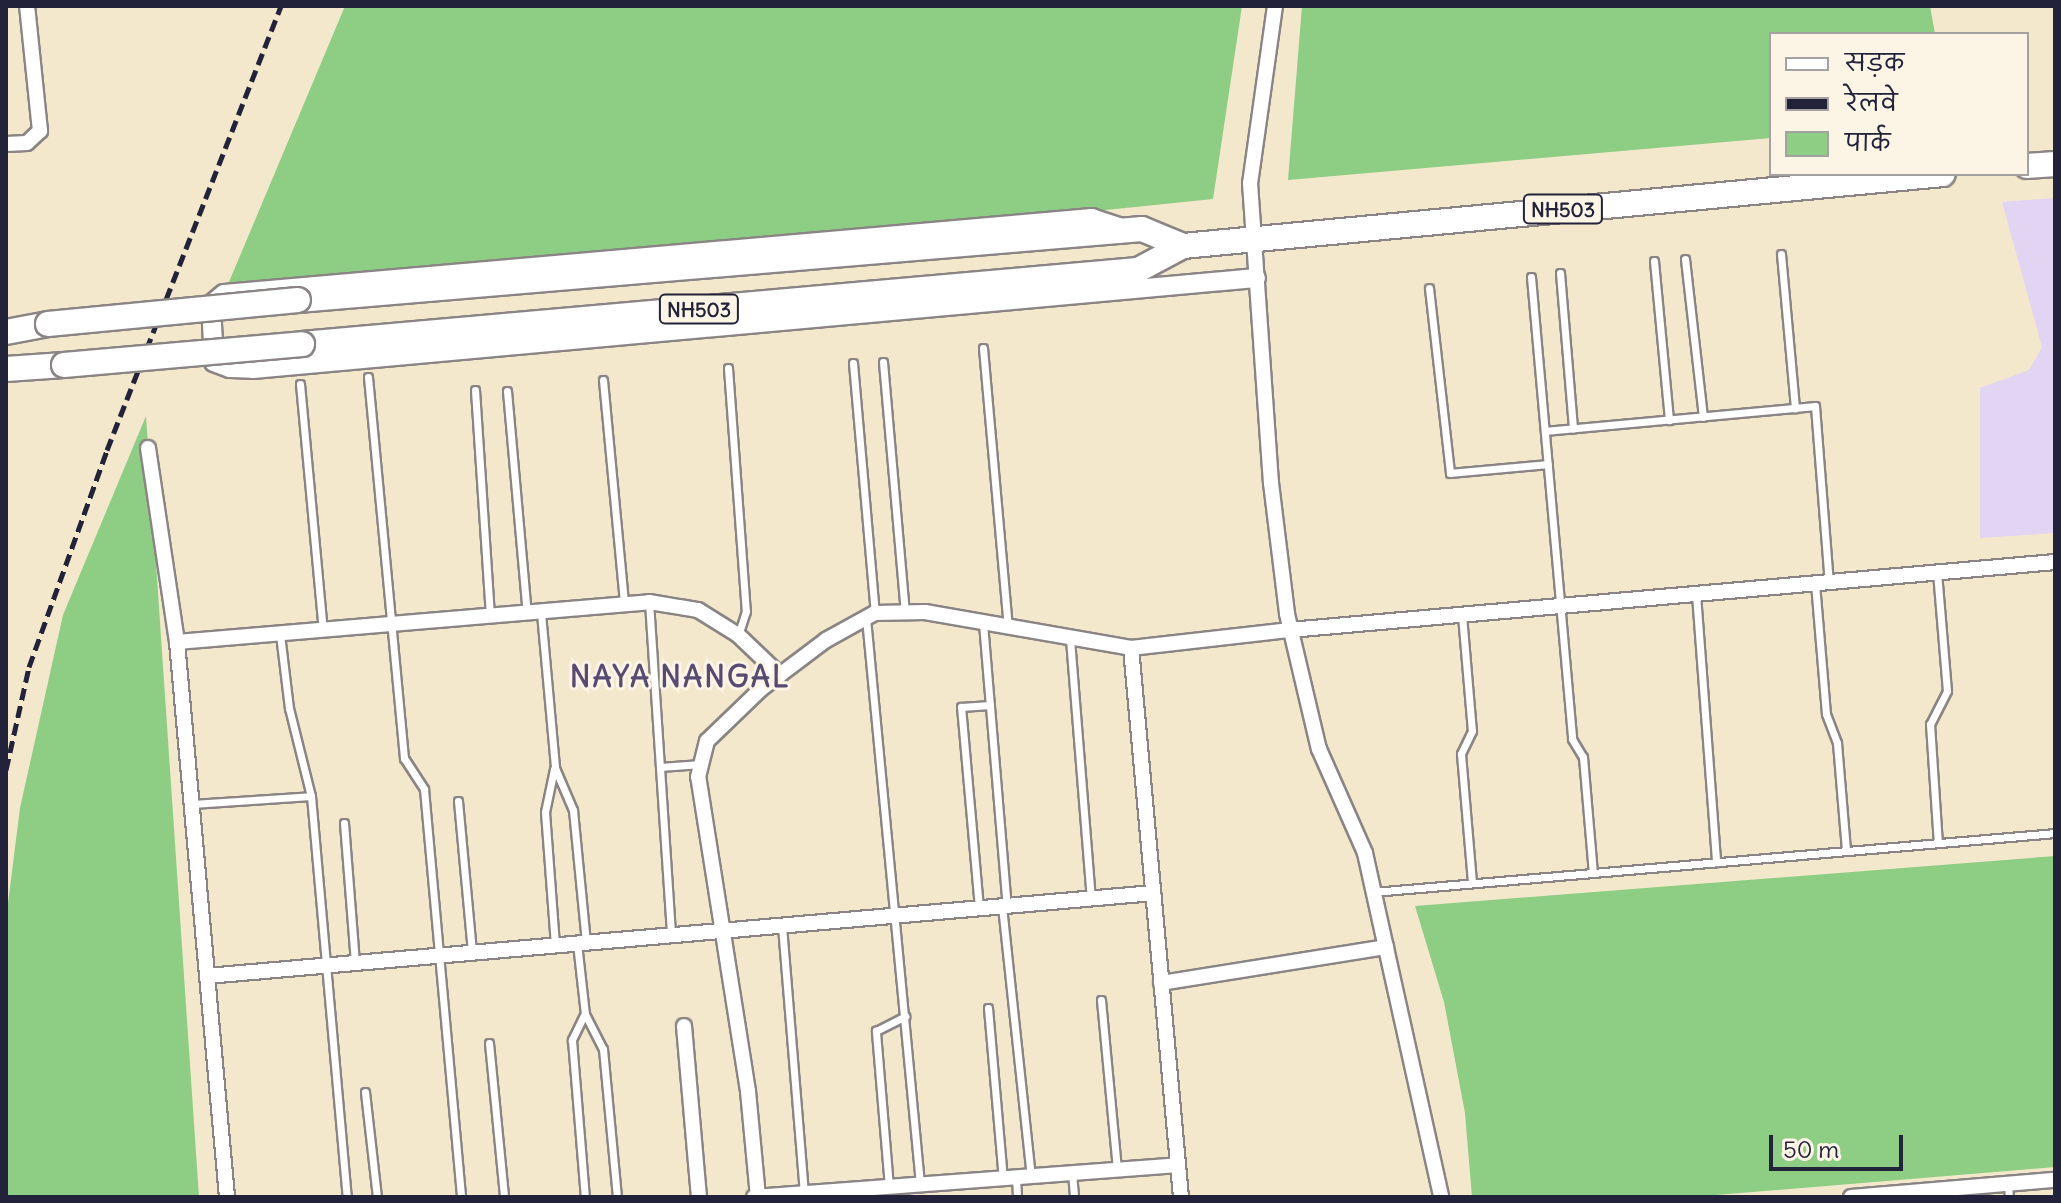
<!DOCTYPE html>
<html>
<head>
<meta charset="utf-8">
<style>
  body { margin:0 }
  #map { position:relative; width:2061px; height:1203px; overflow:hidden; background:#f3e8cc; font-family:Delius,"Playpen Sans Deva",sans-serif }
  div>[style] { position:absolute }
  .built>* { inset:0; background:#e2d4f3 }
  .green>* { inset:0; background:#8dcd84 }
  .roads { filter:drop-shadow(2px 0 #8a8584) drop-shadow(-2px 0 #8a8584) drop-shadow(0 2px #8a8584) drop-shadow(0 -2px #8a8584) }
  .service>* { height:7px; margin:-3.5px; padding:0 3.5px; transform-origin:3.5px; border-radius:3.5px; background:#fff }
  .minor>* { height:14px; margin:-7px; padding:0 7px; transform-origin:7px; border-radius:7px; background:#fff }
  .tertiary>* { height:18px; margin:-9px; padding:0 9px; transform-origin:9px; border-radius:9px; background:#fff }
  .trunk>* { height:24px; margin:-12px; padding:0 12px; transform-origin:12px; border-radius:12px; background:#fff }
  .rail>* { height:5px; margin-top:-2.5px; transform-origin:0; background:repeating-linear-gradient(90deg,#22223b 0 12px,transparent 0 18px) }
  .bridges { filter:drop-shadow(2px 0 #8a8584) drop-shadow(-2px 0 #8a8584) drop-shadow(0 2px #8a8584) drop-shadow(0 -2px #8a8584) }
  .trunk-bridge>* { height:24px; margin:-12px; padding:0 12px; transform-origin:12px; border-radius:12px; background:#fff }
  span { translate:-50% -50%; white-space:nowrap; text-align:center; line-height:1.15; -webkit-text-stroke:6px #fcf5e5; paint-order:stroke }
  .shield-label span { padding:2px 6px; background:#fcf5e5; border:2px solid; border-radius:6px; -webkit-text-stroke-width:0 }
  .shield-label { font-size:20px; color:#22223b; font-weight:700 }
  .district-label { font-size:30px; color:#574a73; font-weight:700; letter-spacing:2px }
  .frame { position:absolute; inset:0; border:8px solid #22223b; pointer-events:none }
  .legend { position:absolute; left:1769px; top:32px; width:260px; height:144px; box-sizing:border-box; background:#fcf5e5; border:2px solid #a5a1a1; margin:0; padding:10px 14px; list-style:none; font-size:24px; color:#22223b }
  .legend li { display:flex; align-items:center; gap:16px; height:40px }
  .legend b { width:40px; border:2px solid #a5a1a1 }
  .scale { position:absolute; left:1769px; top:1135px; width:134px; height:36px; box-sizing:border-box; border:4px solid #22223b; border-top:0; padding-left:10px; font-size:24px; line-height:28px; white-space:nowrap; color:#22223b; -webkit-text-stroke:6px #fcf5e5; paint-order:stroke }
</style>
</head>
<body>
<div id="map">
  <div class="built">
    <div style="clip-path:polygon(2055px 198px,2055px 533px,1980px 538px,1980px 388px,2029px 370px,2042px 347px,2002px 202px)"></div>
  </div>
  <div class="green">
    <div style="clip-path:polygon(345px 6px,1242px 6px,1213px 199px,221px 301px)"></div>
    <div style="clip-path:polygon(1302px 6px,1930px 6px,1935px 34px,1771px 34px,1771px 138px,1288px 180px)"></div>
    <div style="clip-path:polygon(146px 416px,199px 1197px,6px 1197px,6px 919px,20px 808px,63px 615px)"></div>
    <div style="clip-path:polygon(2055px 856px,2055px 1167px,1692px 1197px,1472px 1197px,1465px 1113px,1444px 1002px,1415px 906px)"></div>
  </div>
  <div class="roads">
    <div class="service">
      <div style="left:1781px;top:254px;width:155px;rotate:84.8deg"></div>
      <div style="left:1685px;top:259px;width:159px;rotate:83.5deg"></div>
      <div style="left:1654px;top:261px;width:160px;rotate:84.6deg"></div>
      <div style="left:1560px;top:273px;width:156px;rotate:85.2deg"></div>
      <div style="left:1531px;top:277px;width:464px;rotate:84.9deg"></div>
      <div style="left:1572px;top:739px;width:21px;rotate:59deg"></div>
      <div style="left:1583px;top:757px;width:116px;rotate:85.1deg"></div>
      <div style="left:1429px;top:288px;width:186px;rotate:83.5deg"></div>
      <div style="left:1450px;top:473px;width:98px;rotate:-5.2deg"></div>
      <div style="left:983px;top:348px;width:279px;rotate:84.9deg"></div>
      <div style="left:883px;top:362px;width:251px;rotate:85deg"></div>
      <div style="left:853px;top:363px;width:251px;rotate:85deg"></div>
      <div style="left:728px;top:368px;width:244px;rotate:85.8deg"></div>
      <div style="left:746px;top:611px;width:25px;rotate:108deg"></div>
      <div style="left:368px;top:377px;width:383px;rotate:84.6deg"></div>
      <div style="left:404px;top:758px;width:37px;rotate:57deg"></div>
      <div style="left:424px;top:789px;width:410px;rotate:84.8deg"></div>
      <div style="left:603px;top:380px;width:225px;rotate:84.6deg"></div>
      <div style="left:300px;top:384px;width:247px;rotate:84.7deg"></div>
      <div style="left:475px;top:390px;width:225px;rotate:86.2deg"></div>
      <div style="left:507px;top:391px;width:223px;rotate:84.9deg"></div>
      <div style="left:1545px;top:431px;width:271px;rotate:-5.3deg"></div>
      <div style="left:1815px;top:406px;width:177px;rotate:85.5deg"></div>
      <div style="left:1937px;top:572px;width:119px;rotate:85.2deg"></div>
      <div style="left:1947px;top:691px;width:37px;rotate:117deg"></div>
      <div style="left:1930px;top:724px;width:119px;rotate:86.2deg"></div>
      <div style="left:1815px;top:583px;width:131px;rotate:85.2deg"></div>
      <div style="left:1826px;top:714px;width:31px;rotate:69deg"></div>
      <div style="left:1837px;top:743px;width:108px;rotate:85.2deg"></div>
      <div style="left:1696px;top:594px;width:269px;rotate:85.7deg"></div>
      <div style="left:649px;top:602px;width:334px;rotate:86.2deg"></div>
      <div style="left:541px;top:613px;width:156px;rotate:84.8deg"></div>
      <div style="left:555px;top:768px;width:46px;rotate:66.8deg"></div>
      <div style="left:573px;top:810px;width:133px;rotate:84.4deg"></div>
      <div style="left:1462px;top:615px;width:116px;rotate:85.1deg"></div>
      <div style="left:1472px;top:731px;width:25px;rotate:116deg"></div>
      <div style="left:1461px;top:754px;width:129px;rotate:85.1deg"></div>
      <div style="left:866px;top:618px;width:569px;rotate:84.55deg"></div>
      <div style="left:983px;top:623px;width:284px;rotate:85.2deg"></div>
      <div style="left:280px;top:634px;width:75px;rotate:83.1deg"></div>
      <div style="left:289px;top:708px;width:91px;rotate:76deg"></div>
      <div style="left:1070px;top:639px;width:261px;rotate:85.4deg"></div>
      <div style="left:660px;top:767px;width:41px;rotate:-4.2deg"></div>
      <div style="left:554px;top:769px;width:44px;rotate:101.8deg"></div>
      <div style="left:545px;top:812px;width:133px;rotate:85.7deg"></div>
      <div style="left:458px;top:801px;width:153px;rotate:84.7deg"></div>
      <div style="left:192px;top:804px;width:119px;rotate:-3.8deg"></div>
      <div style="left:311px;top:796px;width:403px;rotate:84.9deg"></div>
      <div style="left:344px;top:823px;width:140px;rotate:85.5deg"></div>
      <div style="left:1373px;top:892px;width:685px;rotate:-4.94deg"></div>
      <div style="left:1002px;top:906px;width:272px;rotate:83.9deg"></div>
      <div style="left:979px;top:908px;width:202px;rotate:-95.1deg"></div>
      <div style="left:961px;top:707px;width:29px;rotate:-4deg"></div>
      <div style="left:782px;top:926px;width:268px;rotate:85.3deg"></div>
      <div style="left:577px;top:943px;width:71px;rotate:83.6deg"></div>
      <div style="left:585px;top:1014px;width:39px;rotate:63deg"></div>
      <div style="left:603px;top:1049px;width:149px;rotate:84.6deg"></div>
      <div style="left:1101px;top:1000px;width:170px;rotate:84.6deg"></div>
      <div style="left:988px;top:1008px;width:171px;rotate:85deg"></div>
      <div style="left:584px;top:1015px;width:28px;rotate:116deg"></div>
      <div style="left:572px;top:1040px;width:158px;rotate:85.3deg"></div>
      <div style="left:489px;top:1043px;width:155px;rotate:84.4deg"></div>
      <div style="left:365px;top:1092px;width:106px;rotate:83.5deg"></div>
      <div style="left:1072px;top:1173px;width:24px;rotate:85deg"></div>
      <div style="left:1016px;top:1177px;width:20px;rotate:87deg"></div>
      <div style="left:2008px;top:1184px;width:13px;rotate:86deg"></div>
      <div style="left:889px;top:1187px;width:157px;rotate:-94.8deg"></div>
      <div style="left:876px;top:1031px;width:33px;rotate:-27deg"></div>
    </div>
    <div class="minor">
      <div style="left:1275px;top:6px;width:179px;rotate:98deg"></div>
      <div style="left:1250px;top:183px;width:301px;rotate:86deg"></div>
      <div style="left:1271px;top:483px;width:132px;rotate:83deg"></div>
      <div style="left:1287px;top:614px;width:139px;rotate:76.7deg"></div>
      <div style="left:1319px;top:749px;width:114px;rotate:66.1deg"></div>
      <div style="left:1365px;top:853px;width:352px;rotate:77.5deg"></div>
      <div style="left:6px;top:144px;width:21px;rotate:-3deg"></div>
      <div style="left:27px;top:143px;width:18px;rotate:-43deg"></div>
      <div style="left:40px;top:131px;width:126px;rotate:-95.9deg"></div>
      <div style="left:148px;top:448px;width:196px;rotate:81.5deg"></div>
      <div style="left:177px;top:642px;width:557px;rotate:84.85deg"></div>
      <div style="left:177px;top:642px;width:474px;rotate:-4.8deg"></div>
      <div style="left:649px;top:602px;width:50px;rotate:9.3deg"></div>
      <div style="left:698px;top:610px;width:47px;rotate:32deg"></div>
      <div style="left:738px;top:635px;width:58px;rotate:43.6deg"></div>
      <div style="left:1131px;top:648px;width:551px;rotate:84.8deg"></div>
      <div style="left:207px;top:976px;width:950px;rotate:-5.01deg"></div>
      <div style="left:1161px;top:983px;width:228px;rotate:-9.1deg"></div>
      <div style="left:684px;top:1026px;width:172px;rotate:85deg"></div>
      <div style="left:754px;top:1197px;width:425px;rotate:-4.3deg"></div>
      <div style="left:758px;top:1197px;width:106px;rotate:-95.4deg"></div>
      <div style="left:748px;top:1091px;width:318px;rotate:-99deg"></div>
      <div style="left:698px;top:777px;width:37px;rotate:-76deg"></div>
      <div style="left:707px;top:741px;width:75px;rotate:-43.9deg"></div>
      <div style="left:761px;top:689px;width:81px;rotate:-37deg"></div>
      <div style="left:826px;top:640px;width:56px;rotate:-28.9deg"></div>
      <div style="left:875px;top:613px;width:50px;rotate:-1.1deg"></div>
      <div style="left:925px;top:612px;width:209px;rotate:9.9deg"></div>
      <div style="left:1131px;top:648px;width:160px;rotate:-6.5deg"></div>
      <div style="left:1290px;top:630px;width:768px;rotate:-5.08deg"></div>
      <div style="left:1851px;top:1197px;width:205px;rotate:-4.8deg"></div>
    </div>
    <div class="tertiary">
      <div style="left:1122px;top:228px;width:32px;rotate:-162deg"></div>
      <div style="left:1092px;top:218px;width:871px;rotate:175deg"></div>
      <div style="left:224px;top:294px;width:17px;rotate:140deg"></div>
      <div style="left:211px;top:305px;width:57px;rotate:87deg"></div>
      <div style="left:214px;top:362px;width:17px;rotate:21deg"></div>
      <div style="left:230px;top:368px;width:23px;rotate:2deg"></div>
      <div style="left:253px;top:369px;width:1007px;rotate:-5.18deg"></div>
    </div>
    <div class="trunk">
      <div style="left:2027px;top:166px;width:28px;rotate:-4deg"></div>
      <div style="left:298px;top:300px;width:847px;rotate:-4.81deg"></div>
      <div style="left:1142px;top:229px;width:44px;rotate:22.5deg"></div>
      <div style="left:6px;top:332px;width:43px;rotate:-10.8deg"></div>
      <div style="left:302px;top:344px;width:839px;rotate:-5.06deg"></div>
      <div style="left:1138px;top:270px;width:51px;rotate:-28.1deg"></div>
      <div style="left:1183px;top:246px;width:763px;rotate:-5.41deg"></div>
      <div style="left:6px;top:369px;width:58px;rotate:-3.9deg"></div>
    </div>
  </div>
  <div class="rail">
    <div style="left:6px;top:770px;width:106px;rotate:-77.4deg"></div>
    <div style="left:29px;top:667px;width:231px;rotate:-70.2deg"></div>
    <div style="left:107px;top:450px;width:477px;rotate:-68.6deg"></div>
  </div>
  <div class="bridges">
    <div class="trunk-bridge">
      <div style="left:48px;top:324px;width:251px;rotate:-5.5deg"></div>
      <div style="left:64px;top:365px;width:239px;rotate:-5deg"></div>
    </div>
  </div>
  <div class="shield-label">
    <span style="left:1563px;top:209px">NH503</span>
    <span style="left:699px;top:309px">NH503</span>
  </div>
  <div class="district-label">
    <span style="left:680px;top:676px">NAYA NANGAL</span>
  </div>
  <div class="frame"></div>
  <ul class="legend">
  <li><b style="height:10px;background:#fff"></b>सड़क</li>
  <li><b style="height:10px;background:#22223b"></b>रेलवे</li>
  <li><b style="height:22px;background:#8dcd84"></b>पार्क</li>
  </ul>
  <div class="scale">50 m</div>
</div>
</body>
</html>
